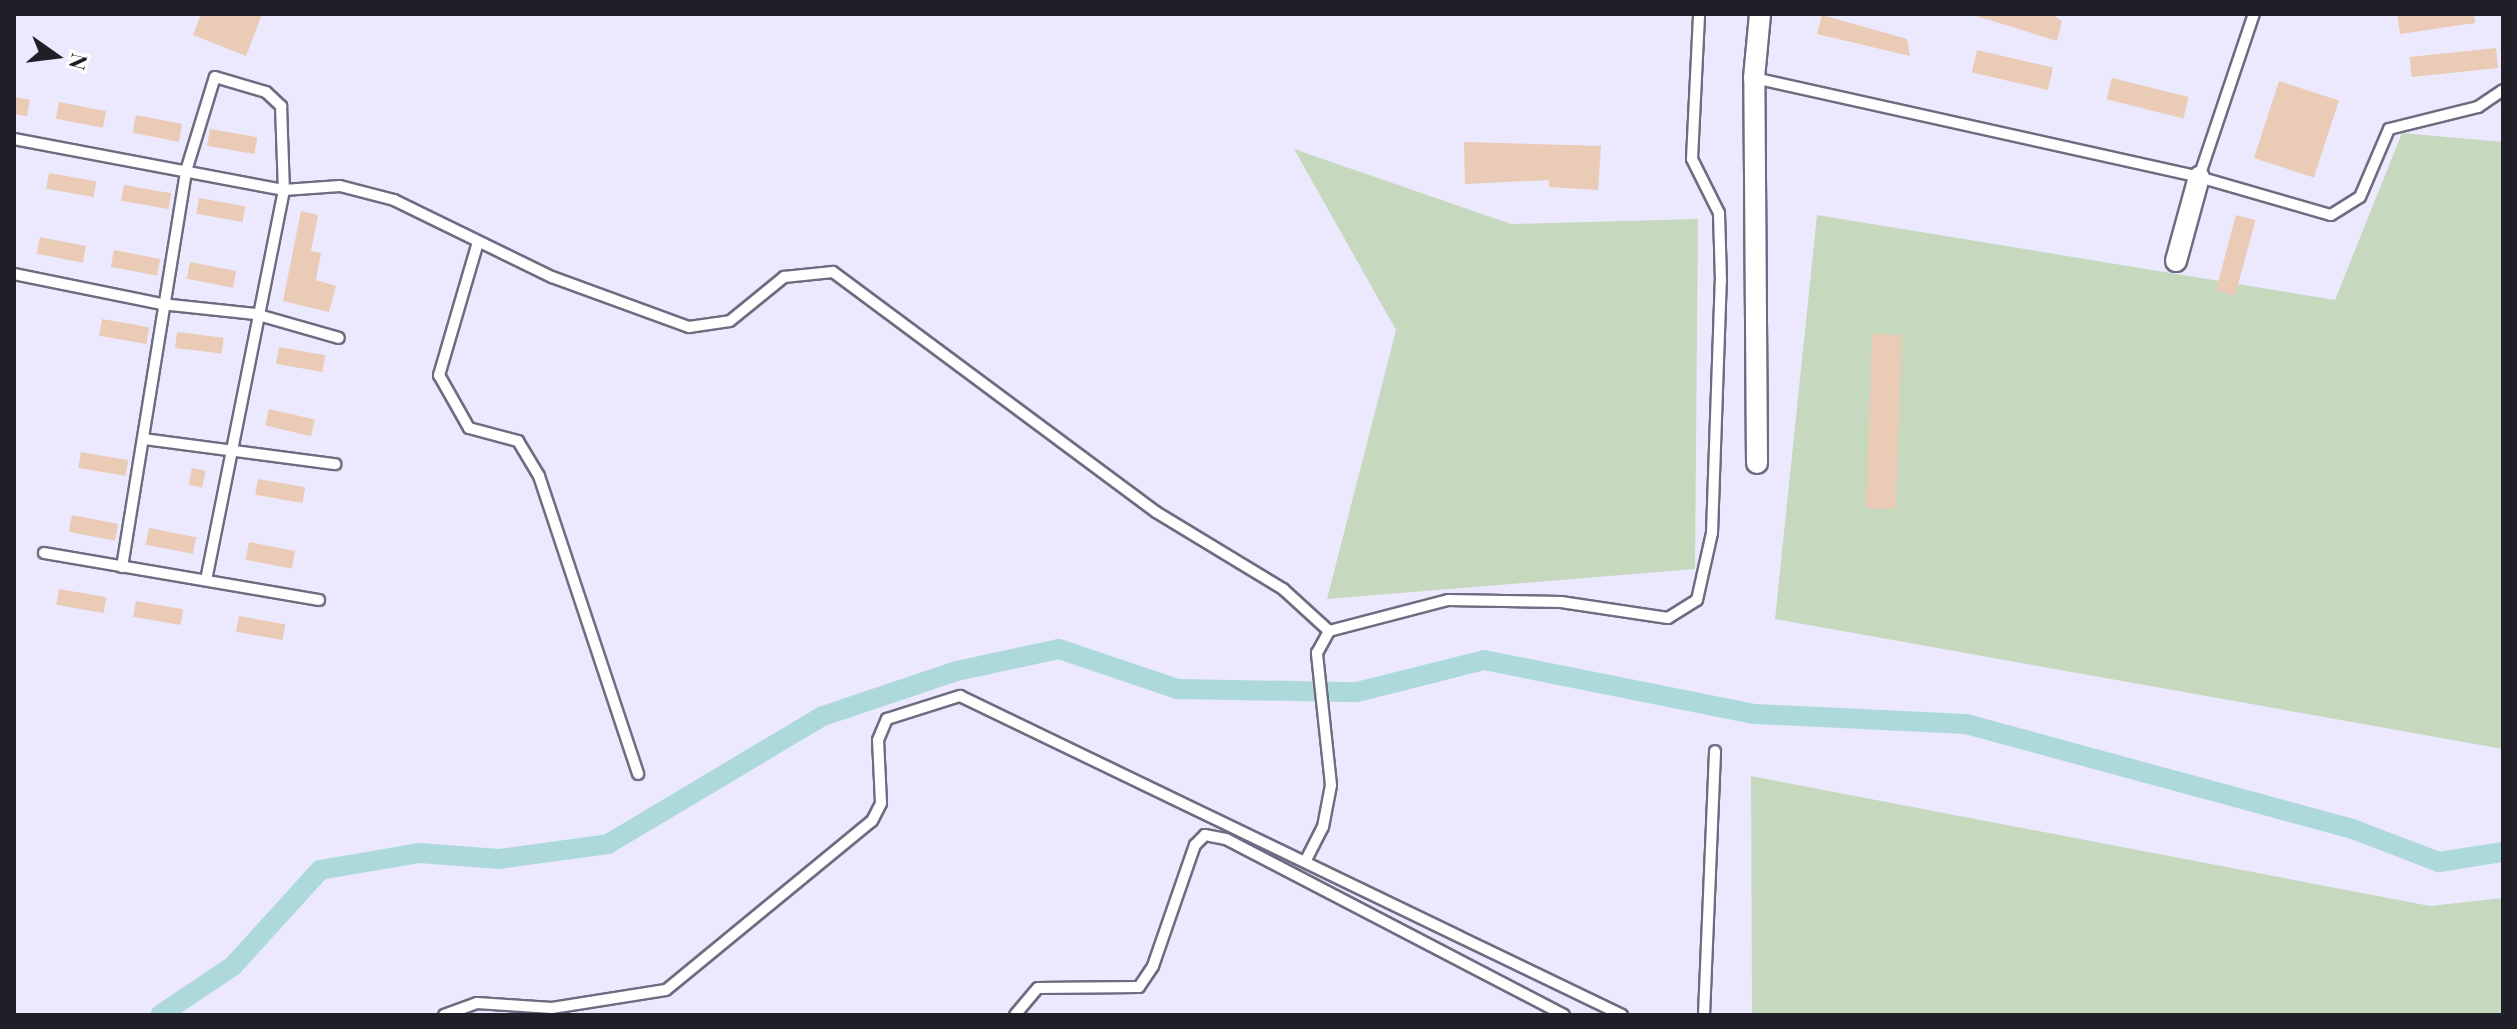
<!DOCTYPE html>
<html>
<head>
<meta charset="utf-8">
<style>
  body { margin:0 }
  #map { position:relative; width:2517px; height:1029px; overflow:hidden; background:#ece9fe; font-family:"Playfair Display",serif }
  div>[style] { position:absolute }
  .green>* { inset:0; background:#c6d9bf }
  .canal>* { height:20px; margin:-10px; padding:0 10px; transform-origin:10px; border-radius:10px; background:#aed9db }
  .building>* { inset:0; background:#e9cbb6; transform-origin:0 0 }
  .roads { filter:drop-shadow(2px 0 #6f6b81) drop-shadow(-2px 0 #6f6b81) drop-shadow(0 2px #6f6b81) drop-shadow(0 -2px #6f6b81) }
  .lane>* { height:10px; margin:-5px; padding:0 5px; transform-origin:5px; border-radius:5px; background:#fff }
  .street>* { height:20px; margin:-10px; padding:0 10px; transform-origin:10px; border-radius:10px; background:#fff }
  span { translate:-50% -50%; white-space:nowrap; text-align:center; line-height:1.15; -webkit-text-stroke:8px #fff; paint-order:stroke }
  .frame { position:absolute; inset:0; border:16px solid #201f28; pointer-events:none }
  .north { position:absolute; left:16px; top:16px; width:80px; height:80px; -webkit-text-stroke:6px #fff; paint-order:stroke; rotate:104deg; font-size:22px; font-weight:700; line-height:32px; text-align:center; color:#201f28 }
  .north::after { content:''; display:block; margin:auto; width:28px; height:36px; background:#201f28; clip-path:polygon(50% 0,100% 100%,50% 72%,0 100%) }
</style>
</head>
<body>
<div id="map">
  <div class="green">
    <div style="clip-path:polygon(2402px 133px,2503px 142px,2503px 749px,1775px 619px,1817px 215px,2335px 300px)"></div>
    <div style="clip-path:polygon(1294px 149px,1511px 224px,1698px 219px,1695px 569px,1327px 599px,1396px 330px)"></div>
    <div style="clip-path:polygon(1751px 776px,2430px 906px,2503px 898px,2503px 1015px,1752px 1015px)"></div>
  </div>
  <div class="canal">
    <div style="left:160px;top:1015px;width:88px;rotate:-33.9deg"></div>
    <div style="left:233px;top:966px;width:130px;rotate:-47.8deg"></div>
    <div style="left:320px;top:870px;width:100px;rotate:-9.7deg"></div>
    <div style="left:419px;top:853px;width:80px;rotate:4.3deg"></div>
    <div style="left:499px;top:859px;width:110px;rotate:-7.8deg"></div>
    <div style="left:608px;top:844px;width:250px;rotate:-30.8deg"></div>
    <div style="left:823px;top:716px;width:141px;rotate:-18.6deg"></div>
    <div style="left:957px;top:671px;width:104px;rotate:-12.2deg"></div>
    <div style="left:1059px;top:649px;width:125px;rotate:18.7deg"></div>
    <div style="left:1177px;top:689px;width:180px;rotate:1deg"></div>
    <div style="left:1357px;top:692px;width:131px;rotate:-14.1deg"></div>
    <div style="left:1484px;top:660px;width:276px;rotate:11.3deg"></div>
    <div style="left:1755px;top:714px;width:211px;rotate:2.7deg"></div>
    <div style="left:1966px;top:724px;width:403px;rotate:15.2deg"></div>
    <div style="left:2355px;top:830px;width:90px;rotate:20.9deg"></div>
    <div style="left:2439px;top:862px;width:65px;rotate:-8.9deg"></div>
  </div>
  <div class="building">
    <div style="clip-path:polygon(201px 14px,262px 14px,246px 56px,193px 35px)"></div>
    <div style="clip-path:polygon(1970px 14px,2051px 14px,2062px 21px,2057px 41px)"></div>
    <div style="clip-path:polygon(2397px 14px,2474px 14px,2475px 23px,2400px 34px)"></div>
    <div style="clip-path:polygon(1822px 15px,1907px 39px,1910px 56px,1817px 34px)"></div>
    <div style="left:2496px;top:48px;width:20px;height:87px;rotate:84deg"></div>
    <div style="left:1977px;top:50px;width:78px;height:23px;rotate:13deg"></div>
    <div style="left:2112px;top:78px;width:79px;height:22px;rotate:14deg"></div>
    <div style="left:2279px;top:81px;width:63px;height:81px;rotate:18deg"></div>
    <div style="clip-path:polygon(14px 97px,30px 100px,27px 116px,14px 114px)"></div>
    <div style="left:59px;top:102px;width:48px;height:17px;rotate:11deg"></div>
    <div style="left:136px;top:115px;width:47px;height:18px;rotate:11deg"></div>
    <div style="left:210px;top:129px;width:48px;height:17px;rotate:10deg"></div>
    <div style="clip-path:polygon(1464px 142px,1601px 146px,1598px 190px,1549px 187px,1549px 180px,1465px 184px)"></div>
    <div style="left:49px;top:173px;width:48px;height:16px;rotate:10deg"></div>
    <div style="left:124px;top:185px;width:48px;height:16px;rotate:10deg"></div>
    <div style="left:199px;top:198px;width:47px;height:16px;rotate:10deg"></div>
    <div style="clip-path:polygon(301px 211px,318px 215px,311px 251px,321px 253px,316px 280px,336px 286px,329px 312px,283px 301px)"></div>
    <div style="left:2236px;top:215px;width:20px;height:78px;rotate:15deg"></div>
    <div style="left:40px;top:237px;width:47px;height:17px;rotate:11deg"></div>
    <div style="left:114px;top:250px;width:47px;height:17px;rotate:11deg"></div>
    <div style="left:190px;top:262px;width:47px;height:17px;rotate:11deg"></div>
    <div style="left:102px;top:319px;width:48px;height:17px;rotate:10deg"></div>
    <div style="left:177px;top:332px;width:47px;height:16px;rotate:7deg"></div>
    <div style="left:1872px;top:334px;width:30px;height:174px;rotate:2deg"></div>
    <div style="left:279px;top:347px;width:47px;height:17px;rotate:10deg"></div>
    <div style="left:269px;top:409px;width:47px;height:17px;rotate:13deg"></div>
    <div style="left:81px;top:452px;width:48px;height:16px;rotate:10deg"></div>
    <div style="left:192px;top:468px;width:14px;height:17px;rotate:12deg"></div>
    <div style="left:258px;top:479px;width:48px;height:16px;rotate:10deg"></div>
    <div style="left:72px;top:515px;width:47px;height:17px;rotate:11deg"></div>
    <div style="left:149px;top:528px;width:48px;height:17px;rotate:11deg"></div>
    <div style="left:249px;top:542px;width:47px;height:18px;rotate:11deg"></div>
    <div style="left:59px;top:589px;width:48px;height:16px;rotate:10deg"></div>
    <div style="left:136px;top:601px;width:48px;height:16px;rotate:10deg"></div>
    <div style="left:239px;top:616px;width:47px;height:16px;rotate:10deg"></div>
  </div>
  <div class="roads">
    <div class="lane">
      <div style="left:1754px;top:78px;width:456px;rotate:12.5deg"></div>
      <div style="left:2199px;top:177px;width:172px;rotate:-71.4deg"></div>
      <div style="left:14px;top:139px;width:275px;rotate:10.7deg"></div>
      <div style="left:284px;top:190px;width:56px;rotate:-4.1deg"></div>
      <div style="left:340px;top:186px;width:56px;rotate:14.5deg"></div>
      <div style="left:394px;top:200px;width:176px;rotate:26deg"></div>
      <div style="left:552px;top:277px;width:146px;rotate:20.1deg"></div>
      <div style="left:689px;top:327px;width:41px;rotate:-8.3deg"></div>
      <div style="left:730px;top:321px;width:70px;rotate:-39.2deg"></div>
      <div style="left:784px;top:277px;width:49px;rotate:-5.8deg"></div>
      <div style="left:833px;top:272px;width:402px;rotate:36.6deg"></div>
      <div style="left:1156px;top:512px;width:149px;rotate:31.2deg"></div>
      <div style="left:1283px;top:589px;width:62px;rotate:42.4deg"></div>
      <div style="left:2199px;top:177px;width:137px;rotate:16.1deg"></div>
      <div style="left:2331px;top:215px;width:34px;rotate:-32deg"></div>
      <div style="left:2360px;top:197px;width:74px;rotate:-66.9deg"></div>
      <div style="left:2389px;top:129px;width:92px;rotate:-13.9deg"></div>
      <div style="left:2478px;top:107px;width:30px;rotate:-34deg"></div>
      <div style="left:478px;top:242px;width:139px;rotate:106.3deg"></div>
      <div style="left:439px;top:375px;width:61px;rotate:60.5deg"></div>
      <div style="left:469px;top:428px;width:51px;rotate:14.9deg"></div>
      <div style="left:518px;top:441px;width:41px;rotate:59deg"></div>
      <div style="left:539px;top:476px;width:314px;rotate:71.6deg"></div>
      <div style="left:14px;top:274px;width:150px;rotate:11.5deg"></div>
      <div style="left:161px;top:304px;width:95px;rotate:6.1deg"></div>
      <div style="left:255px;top:314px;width:87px;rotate:15.9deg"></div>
      <div style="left:144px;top:439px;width:193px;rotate:7.5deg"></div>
      <div style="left:44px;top:553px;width:279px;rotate:9.7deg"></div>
      <div style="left:122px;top:567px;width:401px;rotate:-80.8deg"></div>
      <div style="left:186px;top:171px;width:98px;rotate:-72.9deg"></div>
      <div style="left:215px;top:77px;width:53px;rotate:16.4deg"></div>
      <div style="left:266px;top:92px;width:21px;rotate:43deg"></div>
      <div style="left:281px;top:106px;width:84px;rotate:88deg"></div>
      <div style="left:284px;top:190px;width:397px;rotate:101.3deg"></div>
      <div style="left:1306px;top:860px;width:37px;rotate:-63deg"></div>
      <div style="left:1323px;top:827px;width:43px;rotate:-79.2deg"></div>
      <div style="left:1331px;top:785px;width:133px;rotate:-96.1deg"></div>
      <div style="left:1317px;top:653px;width:25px;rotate:-61deg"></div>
      <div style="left:1329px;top:631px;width:123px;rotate:-14.6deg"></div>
      <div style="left:1448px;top:600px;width:113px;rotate:1deg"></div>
      <div style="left:1561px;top:602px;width:108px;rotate:8.5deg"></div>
      <div style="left:1668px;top:618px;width:34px;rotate:-32deg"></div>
      <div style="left:1697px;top:600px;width:69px;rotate:-77.4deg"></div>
      <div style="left:1712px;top:533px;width:252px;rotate:-88deg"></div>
      <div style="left:1721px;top:281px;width:68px;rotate:-91.7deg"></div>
      <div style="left:1719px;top:213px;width:60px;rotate:-116.6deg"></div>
      <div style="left:1692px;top:159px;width:145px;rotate:-87.2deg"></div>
      <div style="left:444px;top:1015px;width:35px;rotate:-20deg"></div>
      <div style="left:477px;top:1003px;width:75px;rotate:3.8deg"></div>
      <div style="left:552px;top:1008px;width:115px;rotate:-9deg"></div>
      <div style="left:666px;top:990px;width:266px;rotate:-39.4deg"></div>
      <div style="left:872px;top:821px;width:20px;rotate:-63deg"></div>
      <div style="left:881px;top:803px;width:63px;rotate:-92.7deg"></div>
      <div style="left:878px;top:740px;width:23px;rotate:-67deg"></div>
      <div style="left:887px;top:719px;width:77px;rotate:-17.5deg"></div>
      <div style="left:960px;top:696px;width:735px;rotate:25.73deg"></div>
      <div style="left:1015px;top:1015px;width:35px;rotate:-50deg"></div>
      <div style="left:1038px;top:988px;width:101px;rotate:-0.6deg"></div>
      <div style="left:1139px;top:987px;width:25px;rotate:-56deg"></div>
      <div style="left:1153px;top:966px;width:128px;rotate:-70.9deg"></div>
      <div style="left:1195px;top:845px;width:14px;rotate:-45deg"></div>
      <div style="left:1205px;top:835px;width:21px;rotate:11deg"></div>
      <div style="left:1226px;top:839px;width:381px;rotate:27.5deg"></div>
      <div style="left:1704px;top:1015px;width:264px;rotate:-87.6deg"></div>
    </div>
    <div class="street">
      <div style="left:2176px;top:261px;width:87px;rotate:-74.7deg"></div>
      <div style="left:1757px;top:463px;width:385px;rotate:-90.4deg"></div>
      <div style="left:1754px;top:78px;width:64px;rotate:-84.6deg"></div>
    </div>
  </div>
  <div class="frame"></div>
  <div class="north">N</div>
</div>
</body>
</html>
